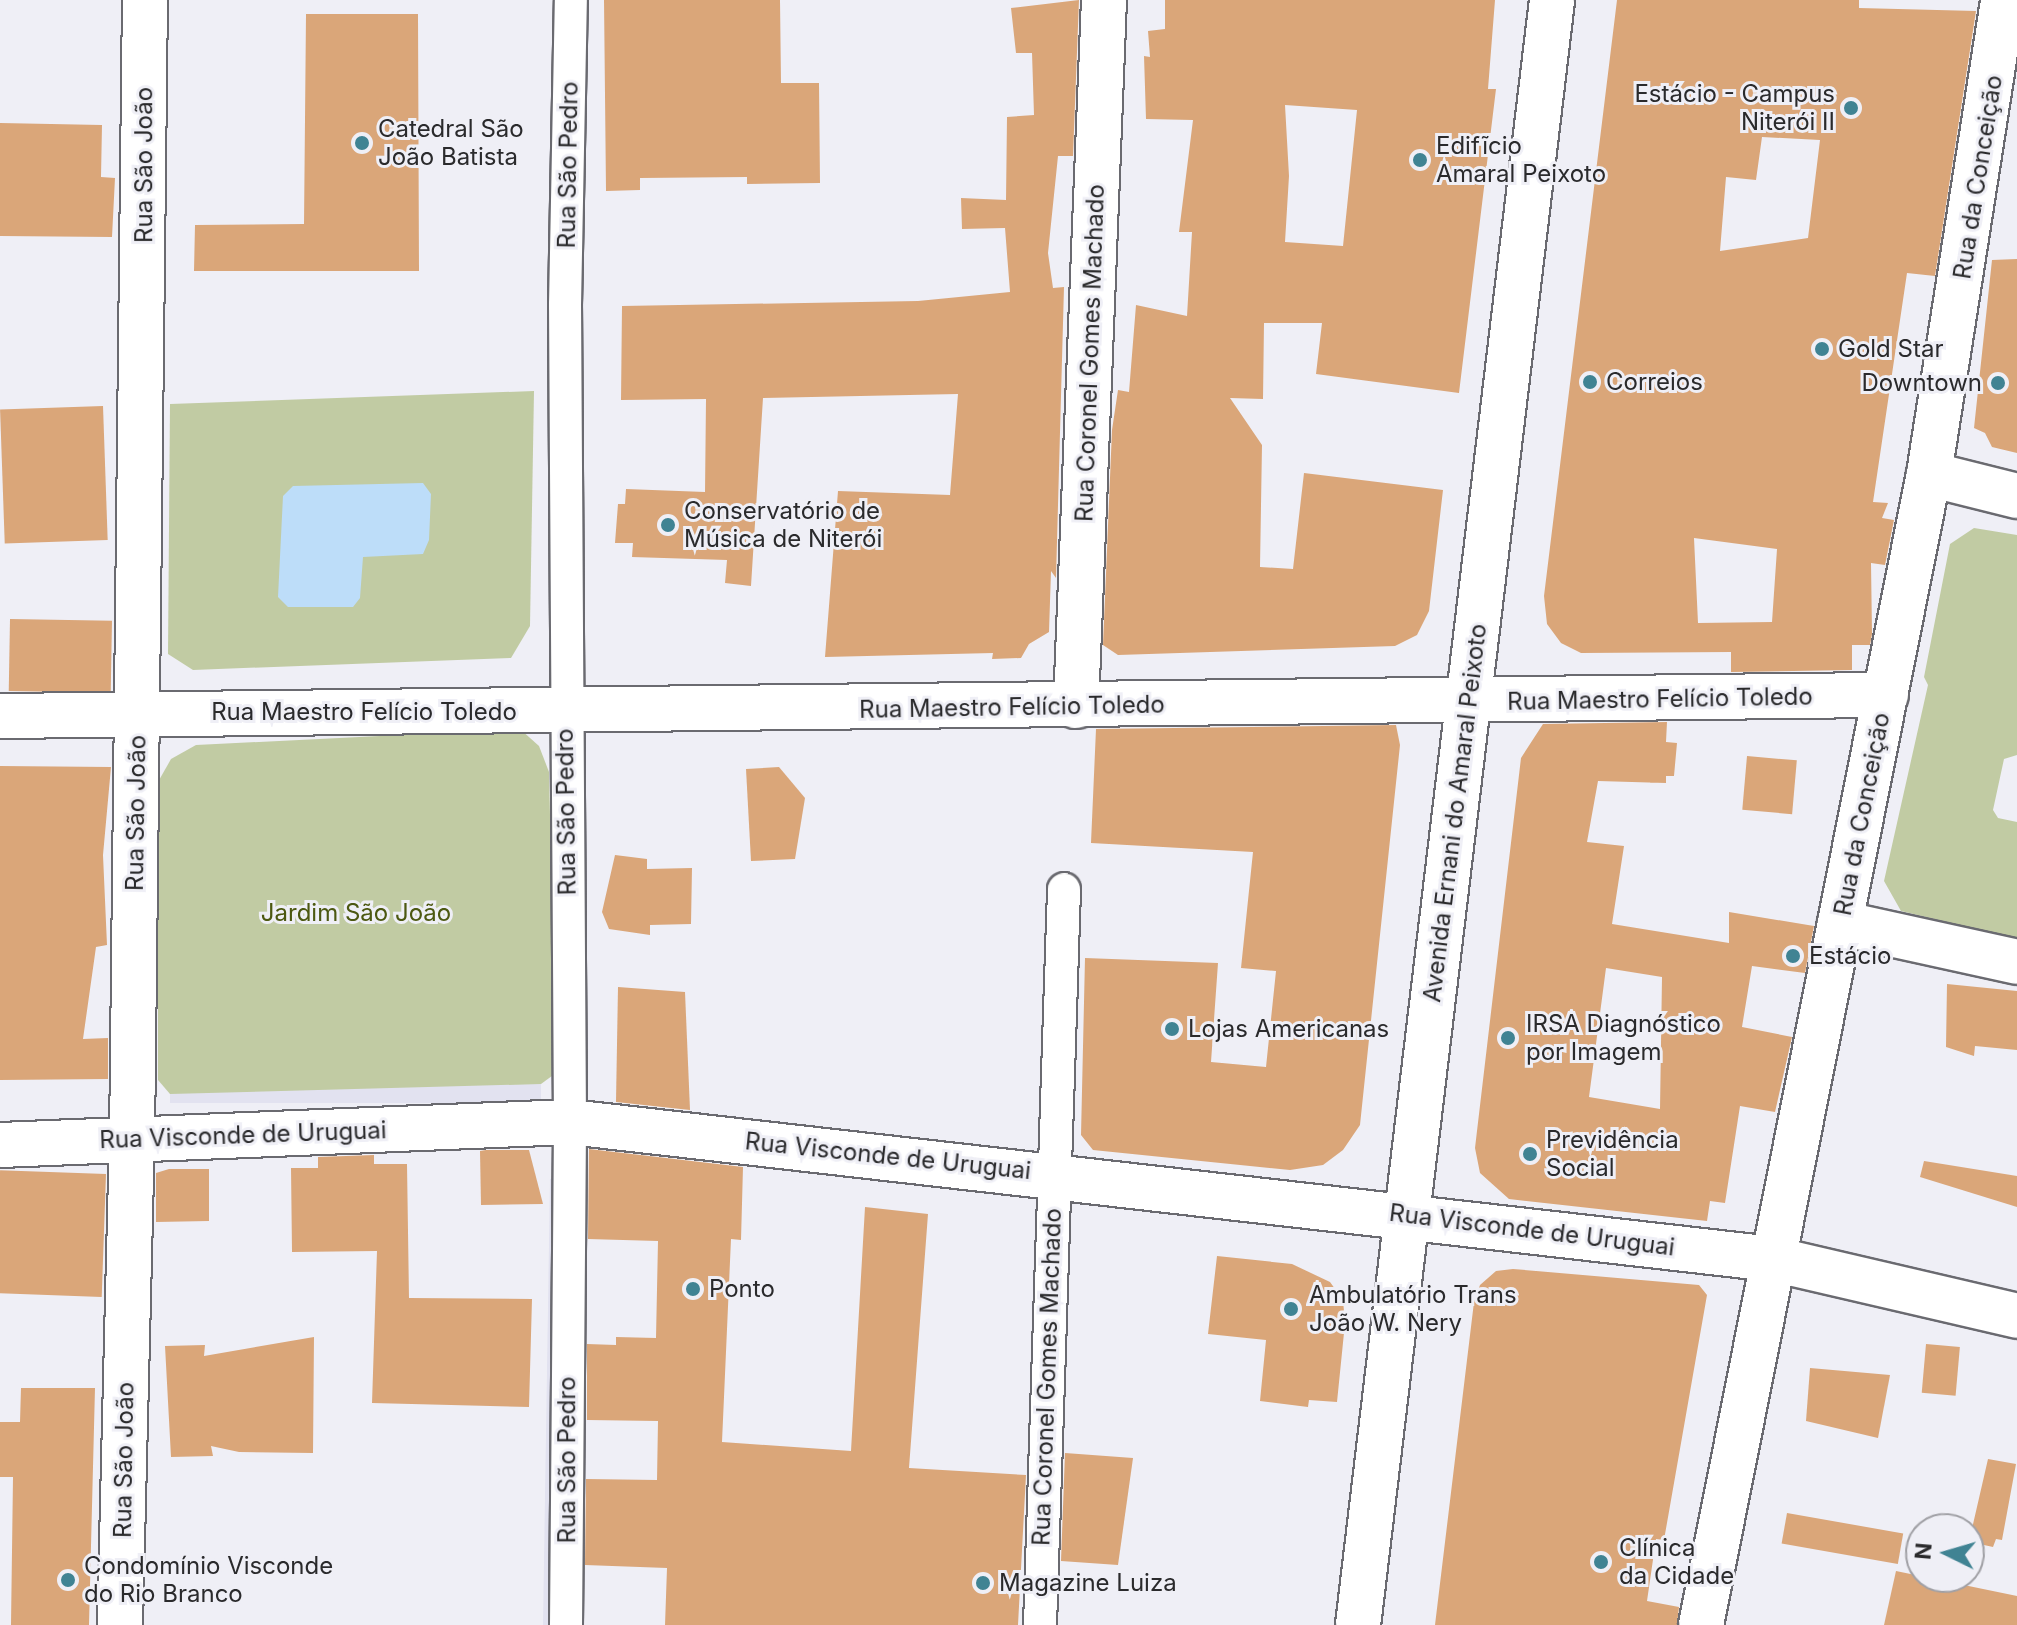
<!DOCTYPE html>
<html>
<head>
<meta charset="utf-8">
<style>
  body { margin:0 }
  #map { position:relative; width:2017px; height:1625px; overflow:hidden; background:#efeff6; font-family:Inter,sans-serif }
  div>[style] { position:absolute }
  .built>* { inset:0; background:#e2e2f0; transform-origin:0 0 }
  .green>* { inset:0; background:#c1cba3 }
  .water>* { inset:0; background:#bdddf9 }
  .building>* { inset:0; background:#daa679; transform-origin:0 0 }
  .roads { filter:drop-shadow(2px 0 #6a6a70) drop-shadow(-2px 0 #6a6a70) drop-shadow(0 2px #6a6a70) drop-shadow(0 -2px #6a6a70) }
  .street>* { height:32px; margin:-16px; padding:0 16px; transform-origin:16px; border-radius:16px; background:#fff }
  .secondary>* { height:44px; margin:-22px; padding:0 22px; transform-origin:22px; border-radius:22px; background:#fff }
  .dots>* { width:22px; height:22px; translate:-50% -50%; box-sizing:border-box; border:4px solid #efeff6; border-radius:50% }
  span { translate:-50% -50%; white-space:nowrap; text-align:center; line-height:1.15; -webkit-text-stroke:6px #efeff6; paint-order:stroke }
  .poi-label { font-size:24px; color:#2a2a2c }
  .right { translate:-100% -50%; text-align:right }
  .left { translate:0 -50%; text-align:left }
  .street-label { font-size:24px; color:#2a2a2c }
  .park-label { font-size:24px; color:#4c5811 }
  .north { position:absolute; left:1905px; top:1513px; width:80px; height:80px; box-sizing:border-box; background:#efeff6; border:2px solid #a0a0a5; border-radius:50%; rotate:275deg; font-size:22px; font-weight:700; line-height:32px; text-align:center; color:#2a2a2c }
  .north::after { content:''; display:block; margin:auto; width:28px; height:36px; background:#408393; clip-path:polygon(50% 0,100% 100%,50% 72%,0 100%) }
</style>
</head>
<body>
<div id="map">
  <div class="built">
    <div style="left:541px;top:1084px;width:19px;height:371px;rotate:90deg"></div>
    <div style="clip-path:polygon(566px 1178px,556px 1625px,543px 1625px,550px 1179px)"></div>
  </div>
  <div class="green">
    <div style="clip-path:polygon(534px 391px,530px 626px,511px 658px,193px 670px,168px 654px,170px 404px)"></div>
    <div style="clip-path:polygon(1974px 528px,2017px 535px,2017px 755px,2004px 759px,1993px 810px,1998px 818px,2017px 822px,2017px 939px,1901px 911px,1884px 881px,1928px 685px,1924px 677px,1950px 544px)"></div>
    <div style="clip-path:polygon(520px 729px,539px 746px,549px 772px,556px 1073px,541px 1084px,170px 1094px,158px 1080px,158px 782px,171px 759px,196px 745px)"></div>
  </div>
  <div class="water">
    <div style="clip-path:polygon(423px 483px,431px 494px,429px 540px,423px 554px,363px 557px,360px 598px,353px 607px,288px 607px,278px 597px,283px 496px,293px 486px)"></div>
  </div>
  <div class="building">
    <div style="clip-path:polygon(604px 0,780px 0,781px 83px,819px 83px,820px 183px,747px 184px,747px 177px,640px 178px,640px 190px,606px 191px)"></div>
    <div style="clip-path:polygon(1079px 0,1073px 156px,1058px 156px,1048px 253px,1053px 288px,1064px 287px,1056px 578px,1051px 571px,1049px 632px,1029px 644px,1021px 658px,992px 659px,993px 653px,825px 657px,838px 491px,950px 495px,958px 394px,763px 398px,751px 586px,725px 583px,727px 560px,632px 557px,633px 543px,615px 543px,618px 504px,625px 504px,626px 489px,705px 492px,706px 399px,621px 400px,622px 306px,918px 301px,1010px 292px,1005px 228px,962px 229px,961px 198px,1006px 200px,1007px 117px,1034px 115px,1032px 53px,1016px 53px,1011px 8px)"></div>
    <div style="clip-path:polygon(evenodd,1165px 0,1495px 0,1488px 89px,1496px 89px,1459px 393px,1316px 374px,1322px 323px,1264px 323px,1263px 399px,1230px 398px,1262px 445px,1260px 567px,1293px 569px,1304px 473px,1443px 490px,1429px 611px,1417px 635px,1395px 646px,1118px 655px,1103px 645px,1112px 430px,1118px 390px,1129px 392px,1136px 305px,1187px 316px,1192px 232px,1179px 232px,1193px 120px,1146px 119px,1144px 56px,1150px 57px,1148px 31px,1165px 29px,1165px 0,1285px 105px,1357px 110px,1343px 246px,1285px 242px,1289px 176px,1285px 105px)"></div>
    <div style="clip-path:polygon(evenodd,1617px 0,1859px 0,1859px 8px,1976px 11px,1935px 276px,1907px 273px,1873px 502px,1888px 503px,1882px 518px,1894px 520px,1885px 565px,1871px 563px,1872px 634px,1870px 645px,1852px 645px,1852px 670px,1731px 672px,1731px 652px,1581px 653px,1561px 643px,1547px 624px,1544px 596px,1617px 0,1762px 137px,1820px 140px,1808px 238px,1720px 251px,1726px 177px,1756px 180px,1762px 137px,1617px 0,1694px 538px,1777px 549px,1772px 622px,1698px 623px,1694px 538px)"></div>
    <div style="clip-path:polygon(306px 14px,418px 14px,419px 271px,194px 271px,195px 225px,304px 224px)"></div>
    <div style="clip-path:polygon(0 123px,102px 125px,101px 177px,115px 178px,112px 237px,0 236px)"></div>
    <div style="clip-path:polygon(2017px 259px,2017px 453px,1992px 447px,1985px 433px,1974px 428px,1992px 260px)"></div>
    <div style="left:103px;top:406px;width:134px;height:103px;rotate:88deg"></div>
    <div style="left:10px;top:619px;width:102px;height:72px;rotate:1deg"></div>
    <div style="clip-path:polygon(evenodd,1667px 722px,1666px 742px,1677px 743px,1674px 776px,1666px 776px,1666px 783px,1598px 781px,1587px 842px,1624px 846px,1612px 924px,1729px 943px,1729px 912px,1814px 926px,1805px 973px,1752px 966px,1742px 1027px,1792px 1037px,1775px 1112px,1740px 1106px,1725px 1203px,1710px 1201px,1707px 1221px,1509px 1199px,1480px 1173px,1475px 1148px,1521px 758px,1543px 724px,1667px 722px,1606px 968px,1662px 977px,1660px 1109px,1589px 1097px,1606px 968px)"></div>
    <div style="clip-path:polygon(1396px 725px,1400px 745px,1360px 1125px,1343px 1150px,1323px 1165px,1290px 1170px,1093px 1150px,1081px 1135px,1085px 958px,1218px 963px,1211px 1062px,1266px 1067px,1276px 971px,1241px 968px,1253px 852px,1091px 843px,1096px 729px)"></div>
    <div style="left:1747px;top:756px;width:50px;height:54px;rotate:5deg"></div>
    <div style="clip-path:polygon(0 766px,111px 767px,103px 855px,107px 945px,96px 947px,83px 1039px,108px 1038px,108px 1079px,0 1080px)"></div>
    <div style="clip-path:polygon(779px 767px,805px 798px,795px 859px,751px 861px,746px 769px)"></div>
    <div style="clip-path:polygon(615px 855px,647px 859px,647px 869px,692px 868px,691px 924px,650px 925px,650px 935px,609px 929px,602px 912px)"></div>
    <div style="clip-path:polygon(1947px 984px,2017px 991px,2017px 1050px,1975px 1046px,1974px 1056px,1946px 1047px)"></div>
    <div style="clip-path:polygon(618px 987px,685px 992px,690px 1110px,616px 1102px)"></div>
    <div style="clip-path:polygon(589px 1149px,743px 1167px,741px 1240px,731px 1239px,722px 1442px,851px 1451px,865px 1207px,928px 1214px,909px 1468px,1026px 1475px,1018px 1625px,665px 1625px,667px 1568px,585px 1565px,586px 1479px,657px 1480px,658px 1421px,587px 1420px,587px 1344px,616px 1345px,616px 1337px,656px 1338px,658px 1241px,588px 1239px)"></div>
    <div style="clip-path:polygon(486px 1150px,529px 1150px,543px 1204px,481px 1205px,480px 1151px)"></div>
    <div style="clip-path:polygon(374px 1155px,374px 1164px,407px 1164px,409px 1298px,532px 1299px,529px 1407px,372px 1403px,377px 1251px,292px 1252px,291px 1168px,318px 1168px,318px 1157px)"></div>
    <div style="clip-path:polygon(1924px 1161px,2017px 1176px,2017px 1207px,1920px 1177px)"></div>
    <div style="clip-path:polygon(169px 1169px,209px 1169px,209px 1221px,156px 1222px,156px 1173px)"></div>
    <div style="left:106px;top:1174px;width:123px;height:106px;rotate:92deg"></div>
    <div style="clip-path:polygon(1217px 1256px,1292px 1264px,1330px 1282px,1343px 1300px,1345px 1323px,1337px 1402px,1309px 1400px,1308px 1407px,1260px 1401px,1266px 1340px,1208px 1334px)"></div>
    <div style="clip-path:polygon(1513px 1269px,1699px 1285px,1707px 1295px,1664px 1540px,1656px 1539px,1647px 1601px,1679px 1607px,1677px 1625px,1435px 1625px,1474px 1302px,1480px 1285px,1496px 1271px)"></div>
    <div style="clip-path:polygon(314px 1337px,313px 1453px,239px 1452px,211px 1446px,213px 1456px,171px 1457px,165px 1346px,205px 1345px,204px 1356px)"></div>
    <div style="left:1926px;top:1344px;width:34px;height:49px;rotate:5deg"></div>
    <div style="clip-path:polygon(1810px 1368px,1890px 1375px,1878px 1438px,1806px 1421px)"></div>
    <div style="clip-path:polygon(21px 1388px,95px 1388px,89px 1625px,11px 1625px,13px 1477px,0 1477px,0 1422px,20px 1422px)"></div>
    <div style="clip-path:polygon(1065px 1453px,1133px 1458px,1118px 1565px,1061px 1561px)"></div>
    <div style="clip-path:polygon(1988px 1459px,2016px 1464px,2002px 1540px,1996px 1539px,1993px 1547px,1975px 1543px,1976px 1535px,1971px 1533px)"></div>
    <div style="left:1787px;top:1513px;width:118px;height:31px;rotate:10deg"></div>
    <div style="clip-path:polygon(1896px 1571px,2017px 1596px,2017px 1625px,1884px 1625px)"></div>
  </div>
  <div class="roads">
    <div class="street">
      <div style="left:566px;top:1625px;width:503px;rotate:-89.54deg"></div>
      <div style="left:570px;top:1122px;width:817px;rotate:-90.35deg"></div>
      <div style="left:565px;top:305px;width:305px;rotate:-88.9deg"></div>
      <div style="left:1040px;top:1625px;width:736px;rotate:-88.13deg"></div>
    </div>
    <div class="secondary">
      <div style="left:1929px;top:474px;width:91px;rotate:14deg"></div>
      <div style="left:1076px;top:706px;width:707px;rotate:-87.73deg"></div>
      <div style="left:0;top:716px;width:1886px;rotate:-0.64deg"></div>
      <div style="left:1840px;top:923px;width:181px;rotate:12.4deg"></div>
      <div style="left:0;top:1145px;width:570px;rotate:-2.31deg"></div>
      <div style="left:570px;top:1122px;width:1211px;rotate:6.5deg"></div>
      <div style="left:1773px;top:1259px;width:251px;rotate:13.1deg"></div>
      <div style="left:120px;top:1625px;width:484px;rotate:-88.6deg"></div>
      <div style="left:132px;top:1141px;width:1141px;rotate:-89.35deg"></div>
      <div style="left:1358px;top:1625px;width:1637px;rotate:-83.19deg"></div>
      <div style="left:1701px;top:1625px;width:1173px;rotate:-78.8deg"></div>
      <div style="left:1929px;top:474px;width:480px;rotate:-81.1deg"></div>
    </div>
  </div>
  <div class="dots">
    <div style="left:1851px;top:108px;background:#408393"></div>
    <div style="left:362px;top:143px;background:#408393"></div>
    <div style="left:1420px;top:160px;background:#408393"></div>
    <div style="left:1822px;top:349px;background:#408393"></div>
    <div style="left:1590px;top:382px;background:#408393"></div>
    <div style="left:1998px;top:383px;background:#408393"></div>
    <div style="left:668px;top:525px;background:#408393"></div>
    <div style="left:1793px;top:956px;background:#408393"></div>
    <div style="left:1172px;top:1029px;background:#408393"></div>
    <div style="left:1508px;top:1038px;background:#408393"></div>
    <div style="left:1530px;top:1154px;background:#408393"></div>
    <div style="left:693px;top:1289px;background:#408393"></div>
    <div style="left:1291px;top:1309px;background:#408393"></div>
    <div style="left:1601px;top:1562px;background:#408393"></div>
    <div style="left:68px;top:1580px;background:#408393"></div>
    <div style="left:983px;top:1583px;background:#408393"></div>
  </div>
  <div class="poi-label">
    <span class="right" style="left:1835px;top:108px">Estácio - Campus<br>Niterói II</span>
    <span class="left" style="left:378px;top:143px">Catedral São<br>João Batista</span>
    <span class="left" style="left:1436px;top:160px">Edifĩcio<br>Amaral Peixoto</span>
    <span class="left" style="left:1838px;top:349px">Gold Star</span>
    <span class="left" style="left:1606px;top:382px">Correios</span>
    <span class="right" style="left:1982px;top:383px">Downtown</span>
    <span class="left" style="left:684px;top:525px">Conservatório de<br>Música de Niterói</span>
    <span class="left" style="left:1809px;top:956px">Estácio</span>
    <span class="left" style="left:1526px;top:1038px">IRSA Diagnóstico<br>por Imagem</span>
    <span class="left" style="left:1188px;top:1029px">Lojas Americanas</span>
    <span class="left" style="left:1546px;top:1154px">Previdência<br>Social</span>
    <span class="left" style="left:709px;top:1289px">Ponto</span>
    <span class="left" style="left:1309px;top:1309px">Ambulatório Trans<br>João W. Nery</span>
    <span class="left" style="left:1619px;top:1562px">Clínica<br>da Cidade</span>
    <span class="left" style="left:84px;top:1580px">Condomínio Visconde<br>do Rio Branco</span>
    <span class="left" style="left:999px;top:1583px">Magazine Luiza</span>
  </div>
  <div class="street-label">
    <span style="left:144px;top:165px;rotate:-90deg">Rua São João</span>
    <span style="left:568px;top:165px;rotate:-89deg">Rua São Pedro</span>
    <span style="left:1978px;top:177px;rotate:-81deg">Rua da Conceição</span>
    <span style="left:1090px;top:353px;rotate:-88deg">Rua Coronel Gomes Machado</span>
    <span style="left:1660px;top:699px;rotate:-1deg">Rua Maestro Felício Toledo</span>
    <span style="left:1012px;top:707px;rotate:-1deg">Rua Maestro Felício Toledo</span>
    <span style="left:364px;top:712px">Rua Maestro Felício Toledo</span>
    <span style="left:566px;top:812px;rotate:-91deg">Rua São Pedro</span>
    <span style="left:136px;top:813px;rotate:-89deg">Rua São João</span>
    <span style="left:1455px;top:813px;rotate:-83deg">Avenida Ernani do Amaral Peixoto</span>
    <span style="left:1862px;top:814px;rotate:-79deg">Rua da Conceição</span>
    <span style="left:243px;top:1135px;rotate:-2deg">Rua Visconde de Uruguai</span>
    <span style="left:888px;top:1156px;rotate:6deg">Rua Visconde de Uruguai</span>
    <span style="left:1532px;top:1230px;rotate:7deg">Rua Visconde de Uruguai</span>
    <span style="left:1047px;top:1377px;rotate:-88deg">Rua Coronel Gomes Machado</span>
    <span style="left:124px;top:1460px;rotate:-89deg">Rua São João</span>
    <span style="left:567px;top:1460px;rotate:-90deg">Rua São Pedro</span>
  </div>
  <div class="park-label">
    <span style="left:356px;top:913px">Jardim São João</span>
  </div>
  <div class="north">N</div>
</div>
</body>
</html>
